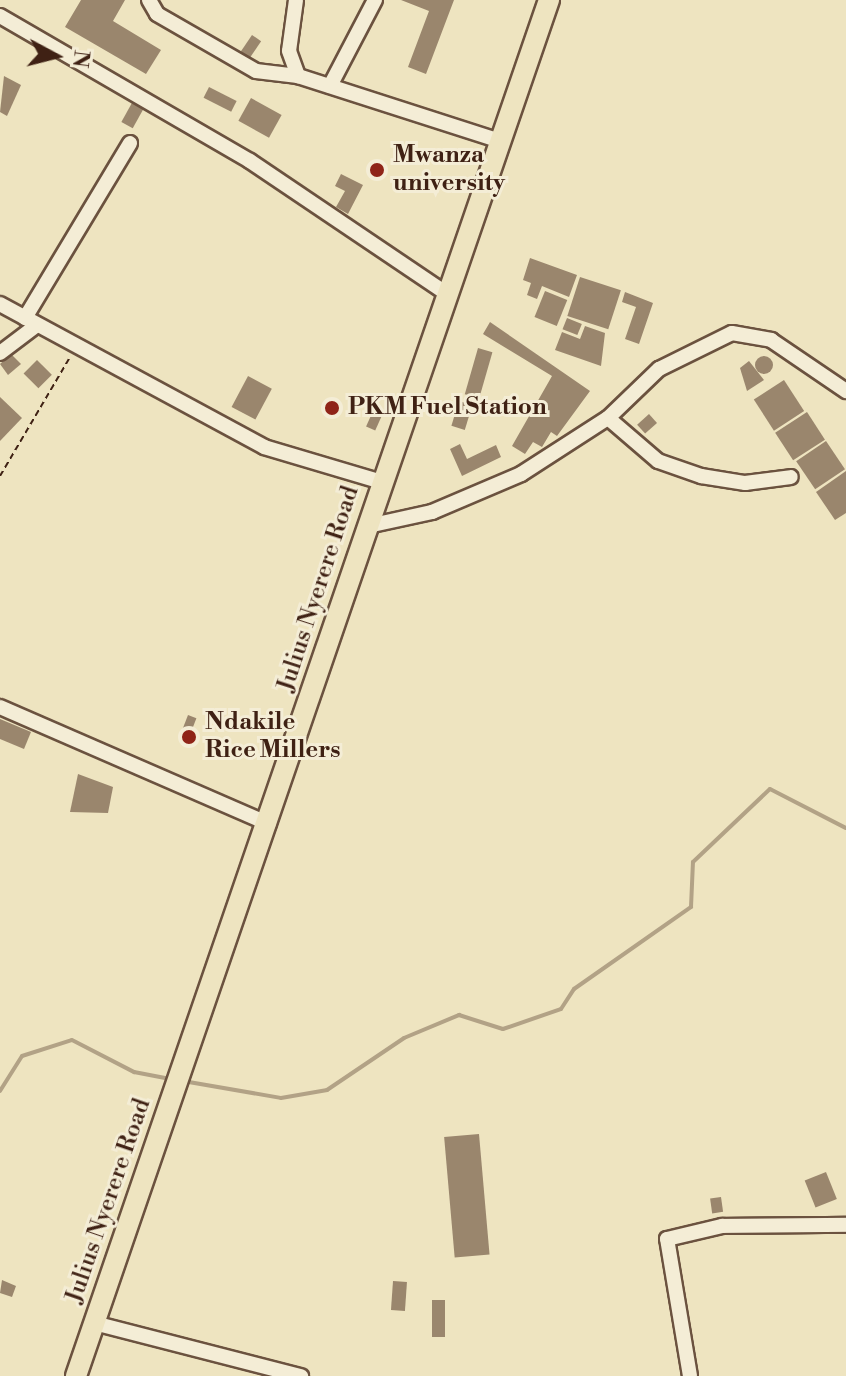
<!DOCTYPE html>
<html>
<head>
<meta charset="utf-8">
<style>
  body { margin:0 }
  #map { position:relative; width:846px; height:1376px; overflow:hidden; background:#eee4c0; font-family:"Libre Bodoni",serif }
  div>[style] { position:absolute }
  .stream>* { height:4px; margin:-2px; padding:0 2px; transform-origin:2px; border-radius:2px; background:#b2a286 }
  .building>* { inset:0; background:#9a866d; transform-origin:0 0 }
  .round { border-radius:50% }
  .path>* { height:2px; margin-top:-1px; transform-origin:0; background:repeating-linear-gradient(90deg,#3f2114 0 6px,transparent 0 10px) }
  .roads { filter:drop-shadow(2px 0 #6b523f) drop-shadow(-2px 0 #6b523f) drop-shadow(0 2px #6b523f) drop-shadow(0 -2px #6b523f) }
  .minor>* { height:14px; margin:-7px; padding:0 7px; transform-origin:7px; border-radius:7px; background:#f4edd6 }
  .highway>* { height:20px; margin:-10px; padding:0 10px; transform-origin:10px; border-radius:10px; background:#eee4c0 }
  .dots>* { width:22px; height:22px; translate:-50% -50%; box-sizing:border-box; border:4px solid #f4edd6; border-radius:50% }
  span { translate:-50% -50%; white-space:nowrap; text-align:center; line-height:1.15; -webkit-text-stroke:6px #f4edd6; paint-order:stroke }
  .poi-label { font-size:24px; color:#3f2114; font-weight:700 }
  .left { translate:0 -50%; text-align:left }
  .street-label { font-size:24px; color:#3f2114 }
  .north { position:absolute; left:16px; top:16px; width:80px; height:80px; -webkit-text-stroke:6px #f4edd6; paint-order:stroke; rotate:97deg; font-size:22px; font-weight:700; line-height:32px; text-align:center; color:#3f2114 }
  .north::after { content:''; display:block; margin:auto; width:28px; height:36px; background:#3f2114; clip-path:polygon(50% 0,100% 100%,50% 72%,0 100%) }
</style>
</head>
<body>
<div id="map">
  <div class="stream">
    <div style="left:183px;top:1081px;width:99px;rotate:9.8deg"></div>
    <div style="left:281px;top:1098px;width:47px;rotate:-9.9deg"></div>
    <div style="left:327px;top:1090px;width:93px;rotate:-34deg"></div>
    <div style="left:404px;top:1038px;width:60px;rotate:-22.7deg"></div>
    <div style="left:459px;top:1015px;width:46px;rotate:17.7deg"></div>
    <div style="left:503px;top:1029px;width:61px;rotate:-19deg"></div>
    <div style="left:561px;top:1009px;width:24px;rotate:-57deg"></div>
    <div style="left:574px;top:989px;width:143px;rotate:-35deg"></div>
    <div style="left:691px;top:907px;width:45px;rotate:-87.5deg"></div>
    <div style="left:693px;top:862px;width:106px;rotate:-43.5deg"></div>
    <div style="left:770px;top:789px;width:85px;rotate:27.2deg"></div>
    <div style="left:0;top:1091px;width:41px;rotate:-57.8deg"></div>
    <div style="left:22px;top:1056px;width:52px;rotate:-17.7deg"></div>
    <div style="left:72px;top:1040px;width:70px;rotate:27.3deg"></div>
    <div style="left:134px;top:1072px;width:37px;rotate:11deg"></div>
  </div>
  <div class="building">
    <div style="clip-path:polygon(81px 0,125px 0,113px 21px,161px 50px,146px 74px,65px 27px)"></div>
    <div style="clip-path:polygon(401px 0,454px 0,426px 74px,408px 67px,429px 11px)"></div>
    <div style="left:252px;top:35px;width:11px;height:20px;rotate:34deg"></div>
    <div style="clip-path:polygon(4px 76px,21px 85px,7px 116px,0 112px)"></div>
    <div style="left:209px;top:87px;width:31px;height:12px;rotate:27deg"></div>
    <div style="left:251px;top:98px;width:35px;height:26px;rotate:29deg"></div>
    <div style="left:133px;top:101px;width:13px;height:24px;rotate:29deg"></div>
    <div style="clip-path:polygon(341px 174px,363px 185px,348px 214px,336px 207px,345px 191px,335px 186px)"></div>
    <div style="clip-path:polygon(530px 258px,577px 275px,569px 297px,542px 286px,537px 299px,527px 295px,531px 283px,523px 280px)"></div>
    <div style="left:580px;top:277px;width:43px;height:41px;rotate:18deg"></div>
    <div style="left:545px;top:291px;width:24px;height:28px;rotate:22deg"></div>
    <div style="clip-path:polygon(625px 292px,653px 303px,639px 344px,625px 339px,636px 307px,622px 302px)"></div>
    <div style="left:567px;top:318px;width:16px;height:12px;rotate:22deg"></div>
    <div style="clip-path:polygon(490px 322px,590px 391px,557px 436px,551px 432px,542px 447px,533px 442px,525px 454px,512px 446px,552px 376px,483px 334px)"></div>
    <div style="clip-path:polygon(585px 326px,605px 333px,601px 366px,555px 350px,562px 332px,580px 339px)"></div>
    <div style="left:478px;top:348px;width:15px;height:48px;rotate:16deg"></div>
    <div style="clip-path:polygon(11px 354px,21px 364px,8px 375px,0 364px)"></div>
    <div class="round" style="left:755px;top:356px;width:18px;height:18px"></div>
    <div style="left:37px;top:360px;width:21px;height:19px;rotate:45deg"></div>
    <div style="clip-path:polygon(749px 361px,764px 380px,747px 391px,740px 368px)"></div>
    <div style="left:248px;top:376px;width:27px;height:35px;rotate:28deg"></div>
    <div style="left:784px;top:380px;width:37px;height:36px;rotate:57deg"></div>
    <div style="clip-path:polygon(0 397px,22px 418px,0 441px)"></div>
    <div style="left:459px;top:401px;width:14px;height:26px;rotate:17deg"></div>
    <div style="left:373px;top:411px;width:10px;height:17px;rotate:24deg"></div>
    <div style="left:807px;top:412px;width:33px;height:38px;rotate:57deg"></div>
    <div style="left:649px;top:414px;width:12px;height:16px;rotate:48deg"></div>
    <div style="left:826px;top:441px;width:34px;height:36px;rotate:56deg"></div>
    <div style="clip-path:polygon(460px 444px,467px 459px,496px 445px,501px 457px,462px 476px,450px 449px)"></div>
    <div style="clip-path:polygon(846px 471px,846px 513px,835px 520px,816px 492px)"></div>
    <div style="left:188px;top:715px;width:9px;height:21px;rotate:21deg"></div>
    <div style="clip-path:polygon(0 719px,31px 732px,24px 749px,0 739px)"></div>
    <div style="clip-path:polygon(78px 774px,113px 787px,108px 813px,70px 812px)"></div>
    <div style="left:479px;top:1134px;width:121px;height:35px;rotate:85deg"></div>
    <div style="left:826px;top:1172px;width:29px;height:23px;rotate:68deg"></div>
    <div style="left:721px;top:1197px;width:15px;height:11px;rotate:82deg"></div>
    <div style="clip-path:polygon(2px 1280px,16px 1286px,12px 1297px,0 1293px)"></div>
    <div style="left:393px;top:1281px;width:14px;height:29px;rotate:4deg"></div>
    <div style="left:432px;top:1300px;width:13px;height:37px"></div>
  </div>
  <div class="path">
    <div style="left:0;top:476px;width:136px;rotate:-59.5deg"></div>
  </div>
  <div class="roads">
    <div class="minor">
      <div style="left:149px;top:0;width:16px;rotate:60deg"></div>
      <div style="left:157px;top:14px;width:114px;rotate:29.9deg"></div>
      <div style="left:256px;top:71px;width:42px;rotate:6.8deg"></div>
      <div style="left:298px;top:76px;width:212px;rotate:17.8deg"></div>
      <div style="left:296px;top:0;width:51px;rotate:97.8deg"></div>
      <div style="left:289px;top:51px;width:27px;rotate:70deg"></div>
      <div style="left:0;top:16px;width:289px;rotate:30.1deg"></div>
      <div style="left:250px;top:161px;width:238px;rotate:34deg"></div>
      <div style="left:330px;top:86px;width:97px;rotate:-62.4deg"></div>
      <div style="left:0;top:304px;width:300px;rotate:28.4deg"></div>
      <div style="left:264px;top:447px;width:123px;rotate:16.5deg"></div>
      <div style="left:25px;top:318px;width:204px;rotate:-59deg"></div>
      <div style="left:0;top:353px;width:46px;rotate:-37.1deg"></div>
      <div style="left:608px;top:418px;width:66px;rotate:40.7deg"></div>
      <div style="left:658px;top:461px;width:46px;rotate:19.2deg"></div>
      <div style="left:701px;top:476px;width:45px;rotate:9deg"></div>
      <div style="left:745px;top:483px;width:46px;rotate:-7.4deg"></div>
      <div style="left:368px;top:526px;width:66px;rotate:-12.3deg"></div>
      <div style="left:432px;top:512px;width:97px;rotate:-23.1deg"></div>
      <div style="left:521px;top:474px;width:103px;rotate:-32.8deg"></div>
      <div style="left:608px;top:418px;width:71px;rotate:-43.9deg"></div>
      <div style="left:659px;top:369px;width:81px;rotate:-26.3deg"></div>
      <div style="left:732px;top:333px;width:40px;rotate:10deg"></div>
      <div style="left:771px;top:340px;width:91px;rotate:34.2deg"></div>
      <div style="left:0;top:707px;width:293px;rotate:23.5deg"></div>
      <div style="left:94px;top:1323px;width:214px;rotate:14.4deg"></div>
      <div style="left:690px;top:1376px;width:139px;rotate:-99.5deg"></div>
      <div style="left:667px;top:1239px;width:57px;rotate:-13.3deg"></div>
      <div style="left:722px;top:1226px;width:124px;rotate:-0.5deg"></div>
    </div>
    <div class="highway">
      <div style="left:76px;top:1376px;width:1455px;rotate:-71.03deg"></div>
    </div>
  </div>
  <div class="dots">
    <div style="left:377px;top:170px;background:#8f2418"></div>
    <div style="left:332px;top:408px;background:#8f2418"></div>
    <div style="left:189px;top:737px;background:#8f2418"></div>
  </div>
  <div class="poi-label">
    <span class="left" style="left:393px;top:170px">Mwanza<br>university</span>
    <span class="left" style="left:348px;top:408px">PKM Fuel Station</span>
    <span class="left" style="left:205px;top:737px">Ndakile<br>Rice Millers</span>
  </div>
  <div class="street-label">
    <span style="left:319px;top:589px;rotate:-72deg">Julius Nyerere Road</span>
    <span style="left:109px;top:1201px;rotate:-71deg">Julius Nyerere Road</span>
  </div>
  <div class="north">N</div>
</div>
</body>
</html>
